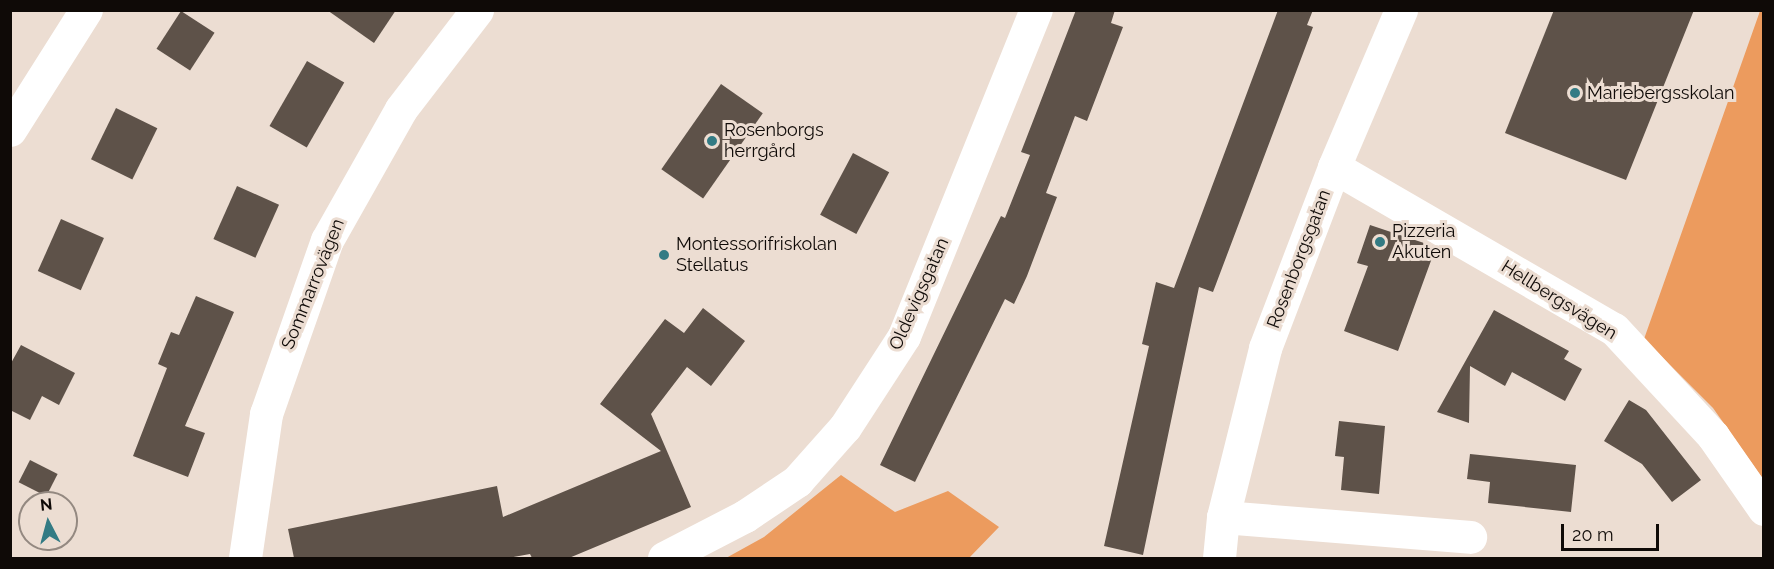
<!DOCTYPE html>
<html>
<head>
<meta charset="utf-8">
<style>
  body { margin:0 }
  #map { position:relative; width:1774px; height:569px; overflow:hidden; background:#ecddd2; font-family:Raleway,sans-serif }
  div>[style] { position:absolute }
  .forest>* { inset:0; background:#ec9b5e }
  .building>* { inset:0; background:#5e5249; transform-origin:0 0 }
  .minor>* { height:33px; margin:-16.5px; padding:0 16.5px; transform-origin:16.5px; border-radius:16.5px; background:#fff }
  .dots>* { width:16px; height:16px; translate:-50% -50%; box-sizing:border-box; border:3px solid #ecddd2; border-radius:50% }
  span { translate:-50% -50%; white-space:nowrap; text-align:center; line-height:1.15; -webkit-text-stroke:6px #ecddd2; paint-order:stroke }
  .poi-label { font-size:18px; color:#0f0a07 }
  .left { translate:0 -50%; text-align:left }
  .street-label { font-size:18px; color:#0f0a07 }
  .frame { position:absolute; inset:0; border:12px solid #0f0a07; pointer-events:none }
  .north { position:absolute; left:18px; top:491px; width:60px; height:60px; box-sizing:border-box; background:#ecddd2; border:2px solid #948981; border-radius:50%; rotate:354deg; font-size:16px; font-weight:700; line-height:24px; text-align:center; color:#0f0a07 }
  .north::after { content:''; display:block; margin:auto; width:21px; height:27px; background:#337b84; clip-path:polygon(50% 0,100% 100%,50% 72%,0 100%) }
  .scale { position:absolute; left:1561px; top:524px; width:98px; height:27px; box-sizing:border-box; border:3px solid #0f0a07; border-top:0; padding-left:8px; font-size:18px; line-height:21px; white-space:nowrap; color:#0f0a07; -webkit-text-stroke:4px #ecddd2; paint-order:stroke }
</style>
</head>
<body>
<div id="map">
  <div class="forest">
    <div style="clip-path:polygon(1760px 11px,1763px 11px,1763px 479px,1713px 408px,1644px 339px)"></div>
    <div style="clip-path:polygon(841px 475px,895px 512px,948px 491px,999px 527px,969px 558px,726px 558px,764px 537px)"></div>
  </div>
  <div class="building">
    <div style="clip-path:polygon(327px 10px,396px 10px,374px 43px)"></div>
    <div style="clip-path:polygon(1076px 10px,1115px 10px,1111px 23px,1123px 27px,1087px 121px,1075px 116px,1046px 193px,1057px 197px,1027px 276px,1014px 304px,1005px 299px,915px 482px,880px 465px,1001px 216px,1005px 218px,1030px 155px,1021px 152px)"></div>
    <div style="clip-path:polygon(1278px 10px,1313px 10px,1307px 25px,1313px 27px,1213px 292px,1199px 287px,1143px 555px,1104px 546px,1149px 346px,1142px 344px,1156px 282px,1174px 288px)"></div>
    <div style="clip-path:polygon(1554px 10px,1694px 10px,1626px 180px,1505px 133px)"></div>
    <div style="left:181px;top:11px;width:40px;height:45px;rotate:33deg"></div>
    <div style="left:307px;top:61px;width:43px;height:75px;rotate:30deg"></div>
    <div style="left:721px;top:84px;width:51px;height:104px;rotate:35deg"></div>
    <div style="left:116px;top:108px;width:46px;height:57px;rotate:26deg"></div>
    <div style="left:853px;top:153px;width:41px;height:70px;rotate:28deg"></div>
    <div style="left:237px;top:186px;width:46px;height:58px;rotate:24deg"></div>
    <div style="left:61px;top:219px;width:47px;height:57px;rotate:24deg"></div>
    <div style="clip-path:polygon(1370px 225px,1436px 247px,1398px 351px,1344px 331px,1368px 266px,1357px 263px)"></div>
    <div style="clip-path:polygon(196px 296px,234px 312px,185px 426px,205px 433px,188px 477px,133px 456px,167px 368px,158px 364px,171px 332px,179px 335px)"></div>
    <div style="clip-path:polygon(703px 308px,745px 341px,711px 386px,687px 367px,651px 414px,691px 507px,569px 558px,532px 558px,530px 554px,508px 558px,294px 558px,288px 529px,497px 486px,503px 517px,661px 451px,600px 404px,665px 319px,684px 333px)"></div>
    <div style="clip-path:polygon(1494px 310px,1569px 351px,1564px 359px,1582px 369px,1565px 401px,1512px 372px,1505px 386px,1470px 366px,1469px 423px,1437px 412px)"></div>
    <div style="clip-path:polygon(21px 345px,75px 373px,59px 405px,42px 396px,30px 420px,10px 410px,10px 365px)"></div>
    <div style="clip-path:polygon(1629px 400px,1646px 410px,1701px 480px,1672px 502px,1642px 464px,1604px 441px)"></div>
    <div style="clip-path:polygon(1339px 421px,1385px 426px,1379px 494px,1341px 490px,1344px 457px,1335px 456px)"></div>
    <div style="clip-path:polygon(1470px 454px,1576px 465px,1571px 512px,1488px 503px,1490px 482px,1467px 479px)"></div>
    <div style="left:30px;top:460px;width:31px;height:25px;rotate:27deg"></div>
  </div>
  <div class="minor">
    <div style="left:10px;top:130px;width:142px;rotate:-57.7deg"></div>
    <div style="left:1334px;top:167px;width:323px;rotate:30.1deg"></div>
    <div style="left:1614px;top:329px;width:146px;rotate:47.2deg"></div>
    <div style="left:1713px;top:436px;width:89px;rotate:55.1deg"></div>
    <div style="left:1223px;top:517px;width:248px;rotate:4.6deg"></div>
    <div style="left:245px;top:558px;width:146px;rotate:-81.7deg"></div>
    <div style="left:266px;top:414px;width:184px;rotate:-70.7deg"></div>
    <div style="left:327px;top:240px;width:150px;rotate:-60.5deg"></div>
    <div style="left:401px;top:109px;width:125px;rotate:-52.5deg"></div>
    <div style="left:664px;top:558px;width:91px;rotate:-27.4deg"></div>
    <div style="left:745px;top:516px;width:63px;rotate:-33.9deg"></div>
    <div style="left:797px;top:481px;width:72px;rotate:-48.4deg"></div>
    <div style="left:845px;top:427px;width:108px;rotate:-57deg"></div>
    <div style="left:904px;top:336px;width:352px;rotate:-68deg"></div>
    <div style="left:1219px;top:558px;width:41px;rotate:-84.4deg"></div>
    <div style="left:1223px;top:517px;width:174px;rotate:-76deg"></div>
    <div style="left:1265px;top:348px;width:194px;rotate:-69.1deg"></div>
    <div style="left:1334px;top:167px;width:171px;rotate:-66.9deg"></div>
  </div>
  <div class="dots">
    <div style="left:1575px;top:93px;background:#337b84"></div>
    <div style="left:712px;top:141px;background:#337b84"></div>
    <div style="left:1380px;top:242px;background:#337b84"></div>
    <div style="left:664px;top:255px;background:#337b84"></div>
  </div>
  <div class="poi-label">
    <span class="left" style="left:1587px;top:93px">Mariebergsskolan</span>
    <span class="left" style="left:724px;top:141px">Rosenborgs<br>herrgård</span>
    <span class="left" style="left:1392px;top:242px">Pizzeria<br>Akuten</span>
    <span class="left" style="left:676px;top:255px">Montessorifriskolan<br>Stellatus</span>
  </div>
  <div class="street-label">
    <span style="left:1299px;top:259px;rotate:-69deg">Rosenborgsgatan</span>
    <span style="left:313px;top:284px;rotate:-68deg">Sommarrovägen</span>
    <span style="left:919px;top:294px;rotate:-66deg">Oldevigsgatan</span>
    <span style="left:1559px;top:300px;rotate:32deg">Hellbergsvägen</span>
  </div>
  <div class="frame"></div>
  <div class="north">N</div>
  <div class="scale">20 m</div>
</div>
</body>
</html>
